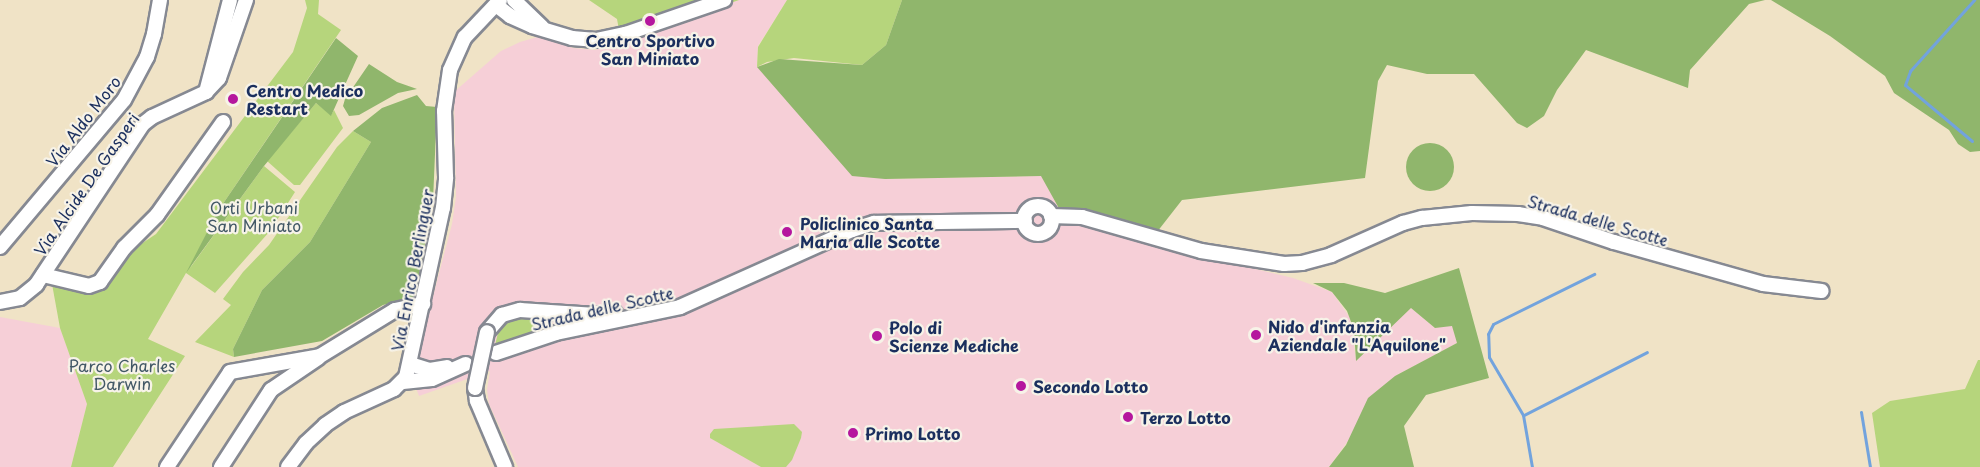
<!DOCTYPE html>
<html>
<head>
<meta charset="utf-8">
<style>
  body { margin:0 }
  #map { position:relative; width:1980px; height:467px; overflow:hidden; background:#f0e3c6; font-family:"Playpen Sans",sans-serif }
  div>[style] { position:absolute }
  .built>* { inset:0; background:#f6cfd7 }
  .green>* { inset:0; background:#b6d57c }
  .forest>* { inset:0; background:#90b66c }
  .round { border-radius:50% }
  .stream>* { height:3px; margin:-1.5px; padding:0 1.5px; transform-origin:1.5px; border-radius:1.5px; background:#72a3dd }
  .roads { filter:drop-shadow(2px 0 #868992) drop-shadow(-2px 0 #868992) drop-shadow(0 2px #868992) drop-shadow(0 -2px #868992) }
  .minor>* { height:14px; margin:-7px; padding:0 7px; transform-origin:7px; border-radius:7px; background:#fff }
  .minor>.ring { margin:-7px; padding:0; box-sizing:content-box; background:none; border:14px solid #fff; border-radius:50% }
  .bridges { filter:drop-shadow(2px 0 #868992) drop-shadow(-2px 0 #868992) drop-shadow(0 2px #868992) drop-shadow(0 -2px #868992) }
  .minor-bridge>* { height:14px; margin:-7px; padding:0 7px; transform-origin:7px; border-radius:7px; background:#fff }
  .dots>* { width:16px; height:16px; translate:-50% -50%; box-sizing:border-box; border:3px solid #f7f3e8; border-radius:50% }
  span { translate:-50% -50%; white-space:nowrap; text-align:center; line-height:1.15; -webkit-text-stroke:4.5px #f7f3e8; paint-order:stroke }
  .poi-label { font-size:16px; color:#1b2f5e; font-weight:700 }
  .left { translate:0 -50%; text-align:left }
  .street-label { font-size:16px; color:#1b2f5e }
  .park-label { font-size:16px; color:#425866 }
</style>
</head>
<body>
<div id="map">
  <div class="built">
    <div style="clip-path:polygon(739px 0,787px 0,758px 46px,757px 67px,885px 179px,1042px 176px,1061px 212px,1155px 245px,1293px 278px,1332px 292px,1350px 318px,1356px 360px,1411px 308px,1435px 328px,1452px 325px,1457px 343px,1395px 376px,1329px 467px,518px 467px,489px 404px,487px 390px,490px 371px,419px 396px,412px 377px,452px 224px,456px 197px,454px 92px,501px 51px,520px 42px,541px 36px,573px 48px,595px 50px)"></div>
    <div style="clip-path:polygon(0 317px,60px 328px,87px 404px,71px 467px,0 467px)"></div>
  </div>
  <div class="green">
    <div style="clip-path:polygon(305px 0,319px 0,318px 14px,341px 30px,218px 211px,190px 268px,264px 166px,295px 192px,270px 231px,215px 293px,186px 273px,148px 339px,185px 356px,113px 467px,71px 467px,87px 404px,60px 328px,52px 284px,92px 293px,100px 290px,135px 248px,156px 234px,293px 52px,307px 8px)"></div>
    <div style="clip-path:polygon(589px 0,739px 0,621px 41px,617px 19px)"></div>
    <div style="clip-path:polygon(787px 0,902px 0,886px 45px,862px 65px,794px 58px,767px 62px,757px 67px,758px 47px)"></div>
    <div style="clip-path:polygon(316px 103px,331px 115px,334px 110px,343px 128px,300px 185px,294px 185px,267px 161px)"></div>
    <div style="clip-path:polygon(353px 131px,371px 142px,310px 242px,262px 290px,233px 349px,234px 357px,195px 342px,231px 305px,223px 299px,243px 272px,269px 245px,337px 147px)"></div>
    <div style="clip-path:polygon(519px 316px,551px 317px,553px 326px,495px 345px,499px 329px,505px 322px)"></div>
    <div style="clip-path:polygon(1978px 360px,1980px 360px,1980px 467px,1880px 467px,1872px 413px,1890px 401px,1965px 389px)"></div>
    <div style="clip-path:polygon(794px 424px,802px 432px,801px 438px,792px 460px,786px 467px,761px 467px,710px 438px,710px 434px,714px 429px)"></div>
  </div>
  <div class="forest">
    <div style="clip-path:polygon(902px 0,1765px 0,1749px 4px,1690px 70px,1688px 88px,1586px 50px,1557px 90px,1544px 116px,1527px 128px,1517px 123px,1474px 74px,1427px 74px,1387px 65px,1378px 81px,1365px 178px,1182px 200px,1157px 232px,1061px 212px,1041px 176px,885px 179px,852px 176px,757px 67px,779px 59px,862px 65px,886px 45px)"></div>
    <div style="clip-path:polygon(1771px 0,1980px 0,1980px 151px,1970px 152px,1958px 144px,1949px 130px,1894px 93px,1885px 76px,1830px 36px)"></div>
    <div style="clip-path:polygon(336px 38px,358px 56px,331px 116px,316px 103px,264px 166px,186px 273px,218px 211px)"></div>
    <div style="clip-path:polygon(369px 64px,397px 82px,417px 89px,398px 93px,359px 115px,349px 116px,343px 106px,345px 99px)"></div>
    <div style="clip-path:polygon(417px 95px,426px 106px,437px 107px,433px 201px,415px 296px,383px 305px,322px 341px,234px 357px,233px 349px,262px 290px,310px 242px,371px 142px,353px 131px,382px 108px)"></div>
    <div class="round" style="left:1406px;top:143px;width:48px;height:48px"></div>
    <div style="clip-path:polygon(1459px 268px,1489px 378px,1426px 395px,1404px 426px,1414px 467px,1329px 467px,1346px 445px,1368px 398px,1395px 376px,1457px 343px,1452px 326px,1435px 328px,1411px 308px,1356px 361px,1354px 330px,1347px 311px,1332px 292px,1313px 283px,1344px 283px,1385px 293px)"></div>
  </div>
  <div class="stream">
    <div style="left:1972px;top:141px;width:87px;rotate:-140.1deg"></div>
    <div style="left:1905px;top:85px;width:15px;rotate:-70deg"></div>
    <div style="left:1910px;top:71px;width:96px;rotate:-48deg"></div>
    <div style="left:1861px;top:412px;width:56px;rotate:80.7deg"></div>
    <div style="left:1524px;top:415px;width:138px;rotate:-27.1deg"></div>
    <div style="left:1532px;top:467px;width:53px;rotate:-99.8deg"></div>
    <div style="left:1523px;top:415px;width:67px;rotate:-120.4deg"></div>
    <div style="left:1489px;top:357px;width:23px;rotate:-92deg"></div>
    <div style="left:1488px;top:334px;width:11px;rotate:-63deg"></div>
    <div style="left:1493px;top:324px;width:113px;rotate:-26.3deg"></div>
  </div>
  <div class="roads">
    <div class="minor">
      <div style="left:230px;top:0;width:95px;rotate:104.6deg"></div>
      <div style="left:206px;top:92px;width:19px;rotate:-47deg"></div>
      <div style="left:219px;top:78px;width:83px;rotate:-70.9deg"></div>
      <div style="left:514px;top:0;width:39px;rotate:44deg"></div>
      <div style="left:496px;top:5px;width:18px;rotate:38deg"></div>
      <div style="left:510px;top:16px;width:24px;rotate:24deg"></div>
      <div style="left:532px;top:26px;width:42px;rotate:16.7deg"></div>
      <div style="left:572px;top:38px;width:24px;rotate:5deg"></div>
      <div style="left:596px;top:40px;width:30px;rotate:-12deg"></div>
      <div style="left:625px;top:34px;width:105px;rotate:-19deg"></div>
      <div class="ring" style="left:1024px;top:206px;width:14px;height:14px"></div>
      <div style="left:1051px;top:216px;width:31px;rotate:2deg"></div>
      <div style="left:1082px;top:217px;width:124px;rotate:15.9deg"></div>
      <div style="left:1201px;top:251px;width:84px;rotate:8.9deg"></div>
      <div style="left:1284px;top:264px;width:18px;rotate:-3deg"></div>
      <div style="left:1302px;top:263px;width:30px;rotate:-15deg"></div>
      <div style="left:1331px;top:255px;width:79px;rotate:-24deg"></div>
      <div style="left:1403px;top:223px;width:20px;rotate:-15deg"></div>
      <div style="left:1422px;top:218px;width:50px;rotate:-5.7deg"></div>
      <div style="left:1472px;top:213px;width:46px;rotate:1.2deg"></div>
      <div style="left:1518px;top:214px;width:25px;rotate:9deg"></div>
      <div style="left:1543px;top:218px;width:75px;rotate:18.7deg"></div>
      <div style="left:1614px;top:242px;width:155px;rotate:15.7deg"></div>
      <div style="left:1763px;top:284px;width:59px;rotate:6.8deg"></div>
      <div style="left:0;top:247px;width:192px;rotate:-49.9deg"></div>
      <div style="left:124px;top:100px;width:49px;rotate:-61.9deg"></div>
      <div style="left:147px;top:57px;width:24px;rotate:-73deg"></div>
      <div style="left:154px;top:34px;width:35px;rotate:-80deg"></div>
      <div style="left:43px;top:275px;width:47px;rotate:13.4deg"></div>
      <div style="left:89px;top:286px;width:12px;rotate:-20deg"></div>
      <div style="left:100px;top:282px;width:42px;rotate:-54.8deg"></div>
      <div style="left:124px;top:248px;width:47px;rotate:-45deg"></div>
      <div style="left:157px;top:215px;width:114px;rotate:-54.6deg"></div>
      <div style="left:0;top:302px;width:20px;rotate:-11deg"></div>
      <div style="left:20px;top:298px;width:21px;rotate:-39deg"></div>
      <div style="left:36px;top:285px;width:193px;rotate:-56.4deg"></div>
      <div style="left:143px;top:124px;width:11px;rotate:-38deg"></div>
      <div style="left:152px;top:117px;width:60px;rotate:-24.8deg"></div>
      <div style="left:487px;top:332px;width:23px;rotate:-49deg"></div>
      <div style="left:502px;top:315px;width:19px;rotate:-16deg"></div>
      <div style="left:520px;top:310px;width:76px;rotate:3.8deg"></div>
      <div style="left:596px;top:315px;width:19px;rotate:-6deg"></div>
      <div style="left:496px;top:353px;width:63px;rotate:-18.4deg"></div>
      <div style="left:556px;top:333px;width:127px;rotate:-11.8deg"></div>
      <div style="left:680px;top:307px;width:188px;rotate:-24.1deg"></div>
      <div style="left:852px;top:230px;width:23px;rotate:-18deg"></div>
      <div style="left:874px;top:223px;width:151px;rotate:-0.8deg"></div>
      <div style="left:410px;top:364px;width:21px;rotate:17deg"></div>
      <div style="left:430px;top:370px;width:17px;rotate:-10deg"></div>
      <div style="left:403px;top:382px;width:29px;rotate:-6deg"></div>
      <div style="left:432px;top:379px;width:37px;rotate:-24deg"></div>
      <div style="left:475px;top:388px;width:13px;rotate:81deg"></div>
      <div style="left:477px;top:401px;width:72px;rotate:67deg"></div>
      <div style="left:167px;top:467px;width:114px;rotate:-56.4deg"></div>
      <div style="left:230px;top:372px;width:91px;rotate:-10.1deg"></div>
      <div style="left:320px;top:356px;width:88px;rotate:-31.5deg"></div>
      <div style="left:395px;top:310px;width:29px;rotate:-12deg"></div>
      <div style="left:221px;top:467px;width:92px;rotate:-57deg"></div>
      <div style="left:271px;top:390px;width:57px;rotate:-34.2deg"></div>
      <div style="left:288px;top:467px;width:30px;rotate:-53deg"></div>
      <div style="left:306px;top:443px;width:26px;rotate:-43deg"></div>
      <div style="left:325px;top:425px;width:23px;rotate:-34deg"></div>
      <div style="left:344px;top:412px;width:55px;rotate:-24.7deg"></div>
      <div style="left:394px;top:389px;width:17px;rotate:-45deg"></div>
      <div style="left:406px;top:377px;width:173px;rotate:-77.7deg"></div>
      <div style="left:443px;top:208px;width:31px;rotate:-84deg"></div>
      <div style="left:446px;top:177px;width:66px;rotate:-91.7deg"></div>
      <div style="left:444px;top:111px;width:41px;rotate:-81.7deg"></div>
      <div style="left:450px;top:70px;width:36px;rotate:-66deg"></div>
      <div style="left:465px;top:37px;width:51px;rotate:-46.6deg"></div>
    </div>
  </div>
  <div class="bridges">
    <div class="minor-bridge">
      <div style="left:475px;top:388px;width:57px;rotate:-77.9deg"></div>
    </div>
  </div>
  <div class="dots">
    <div style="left:650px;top:21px;background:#b5179e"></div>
    <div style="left:233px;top:99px;background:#b5179e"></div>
    <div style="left:787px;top:232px;background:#b5179e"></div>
    <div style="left:1256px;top:335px;background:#b5179e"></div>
    <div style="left:877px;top:336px;background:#b5179e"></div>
    <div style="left:1021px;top:386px;background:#b5179e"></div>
    <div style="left:1128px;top:417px;background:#b5179e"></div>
    <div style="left:853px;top:433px;background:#b5179e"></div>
  </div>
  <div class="poi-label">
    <span style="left:650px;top:49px">Centro Sportivo<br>San Miniato</span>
    <span class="left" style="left:246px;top:99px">Centro Medico<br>Restart</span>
    <span class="left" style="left:800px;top:232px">Policlinico Santa<br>Maria alle Scotte</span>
    <span class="left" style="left:1268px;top:335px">Nido d'infanzia<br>Aziendale "L'Aquilone"</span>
    <span class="left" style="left:889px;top:336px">Polo di<br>Scienze Mediche</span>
    <span class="left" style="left:1033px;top:386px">Secondo Lotto</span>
    <span class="left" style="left:1140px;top:417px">Terzo Lotto</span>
    <span class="left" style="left:865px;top:433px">Primo Lotto</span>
  </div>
  <div class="street-label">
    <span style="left:83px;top:121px;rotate:-52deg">Via Aldo Moro</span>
    <span style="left:86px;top:184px;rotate:-55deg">Via Alcide De Gasperi</span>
    <span style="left:1598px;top:220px;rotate:16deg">Strada delle Scotte</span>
    <span style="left:412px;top:270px;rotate:-79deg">Via Enrico Berlinguer</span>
    <span style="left:602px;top:308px;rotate:-13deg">Strada delle Scotte</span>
  </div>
  <div class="park-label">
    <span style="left:254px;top:216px">Orti Urbani<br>San Miniato</span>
    <span style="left:122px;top:374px">Parco Charles<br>Darwin</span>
  </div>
</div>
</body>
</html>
